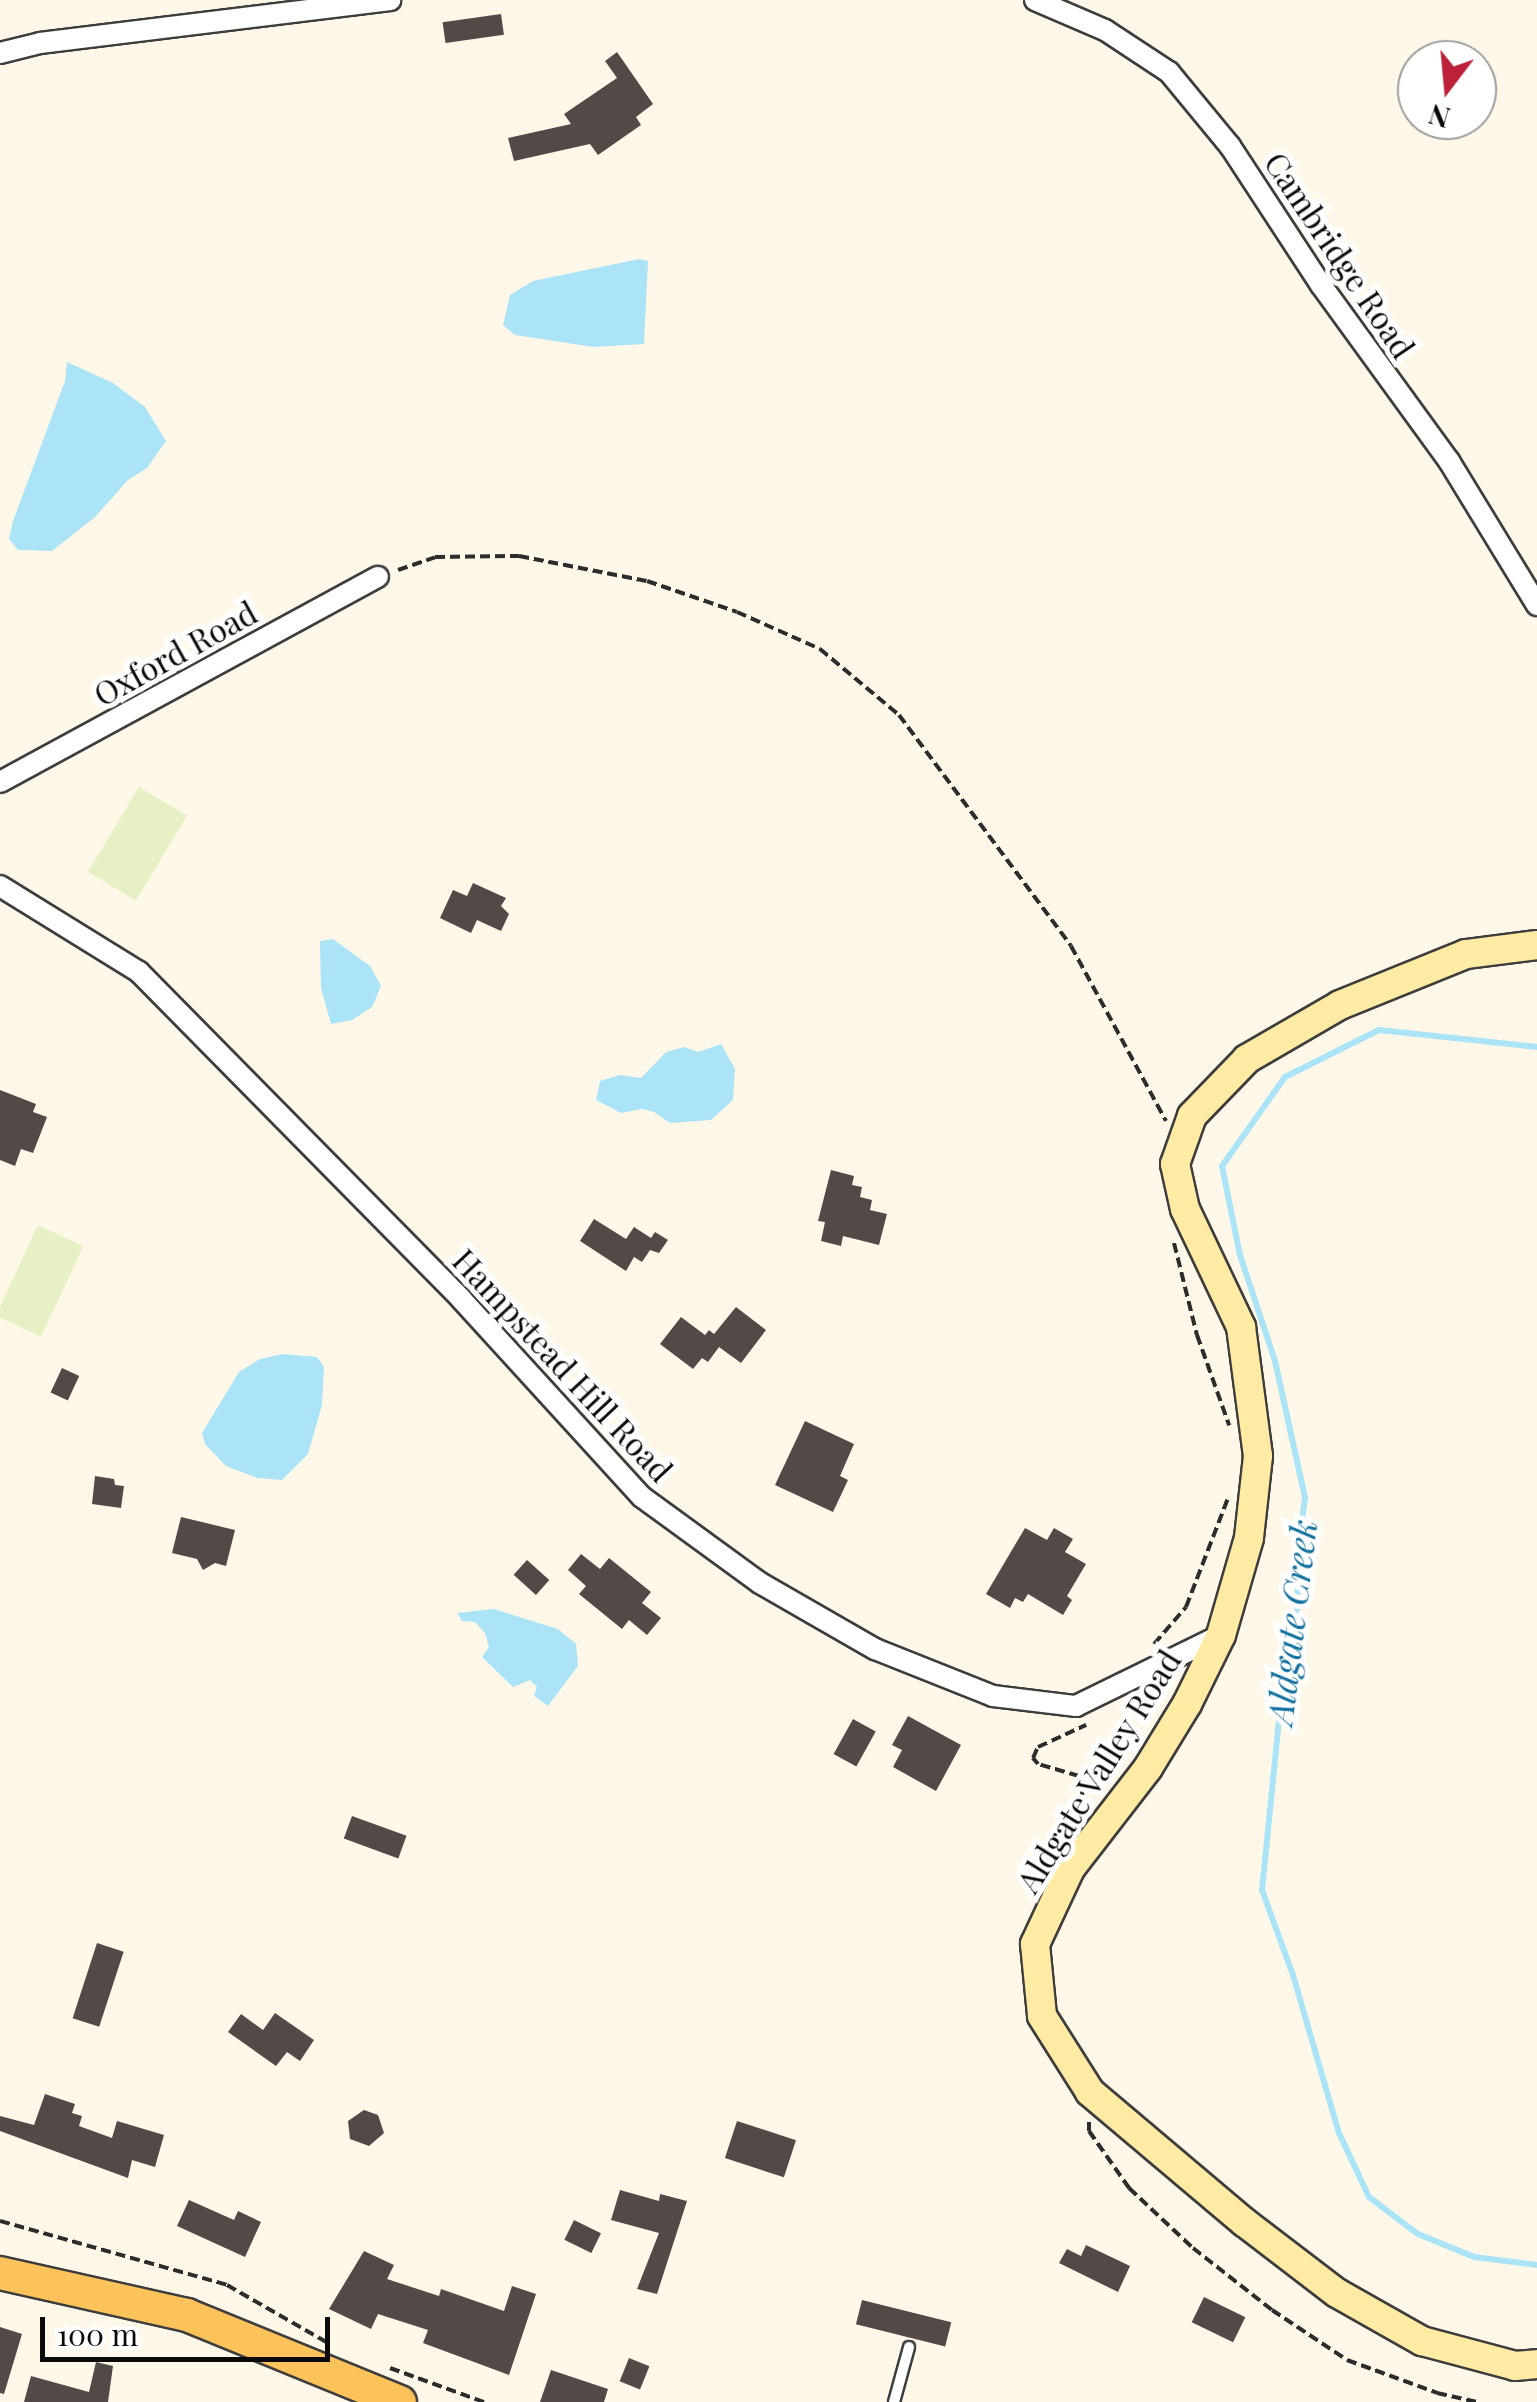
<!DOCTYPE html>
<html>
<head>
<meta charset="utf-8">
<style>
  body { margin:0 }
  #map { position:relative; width:1537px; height:2402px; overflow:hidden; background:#fff8e8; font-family:"Playfair Display",serif }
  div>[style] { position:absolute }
  .pitch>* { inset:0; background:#e6f0c4; transform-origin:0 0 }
  .water>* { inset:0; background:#abe3f7 }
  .stream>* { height:6px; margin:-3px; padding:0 3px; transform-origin:3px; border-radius:3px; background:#abe3f7 }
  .building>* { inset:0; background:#534a47; transform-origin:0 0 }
  .path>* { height:4px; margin-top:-2px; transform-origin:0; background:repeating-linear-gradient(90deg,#2c2c2c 0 10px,transparent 0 15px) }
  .roads { filter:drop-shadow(2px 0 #3d3d3d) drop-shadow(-2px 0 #3d3d3d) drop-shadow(0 2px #3d3d3d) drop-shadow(0 -2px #3d3d3d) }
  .lane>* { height:10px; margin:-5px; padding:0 5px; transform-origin:5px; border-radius:5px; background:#fff }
  .street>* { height:20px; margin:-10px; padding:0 10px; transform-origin:10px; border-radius:10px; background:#fff }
  .secondary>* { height:28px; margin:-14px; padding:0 14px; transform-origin:14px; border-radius:14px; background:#ffeba3 }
  .primary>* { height:32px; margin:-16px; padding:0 16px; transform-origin:16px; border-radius:16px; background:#fcc35b }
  span { translate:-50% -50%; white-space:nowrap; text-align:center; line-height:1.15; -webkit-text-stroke:10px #fff; paint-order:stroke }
  .street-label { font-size:32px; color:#0a0a0a }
  .water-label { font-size:35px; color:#12709e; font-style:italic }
  .north { position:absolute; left:1397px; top:40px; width:100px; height:100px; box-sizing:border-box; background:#fff; border:2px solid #9d9d9d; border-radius:50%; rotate:196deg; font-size:28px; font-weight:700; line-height:40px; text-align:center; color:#0a0a0a }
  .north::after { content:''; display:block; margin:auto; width:35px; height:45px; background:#bd2039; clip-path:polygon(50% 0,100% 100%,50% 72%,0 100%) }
  .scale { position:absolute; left:40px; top:2317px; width:290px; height:45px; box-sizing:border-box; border:5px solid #0a0a0a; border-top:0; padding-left:12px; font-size:30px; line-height:35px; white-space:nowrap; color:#0a0a0a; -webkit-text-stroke:8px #fff; paint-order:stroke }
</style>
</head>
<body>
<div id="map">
  <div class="pitch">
    <div style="left:139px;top:787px;width:56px;height:99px;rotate:31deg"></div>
    <div style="left:38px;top:1225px;width:50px;height:100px;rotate:25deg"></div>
  </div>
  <div class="water">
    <div style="clip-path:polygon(639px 259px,648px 261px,644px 344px,593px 347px,515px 335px,503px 325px,510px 295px,533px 281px)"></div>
    <div style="clip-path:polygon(67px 362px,113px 383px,145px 407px,166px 441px,147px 468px,128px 480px,95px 517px,52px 551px,18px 550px,9px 539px,13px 521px,65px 381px)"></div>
    <div style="clip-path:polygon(333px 939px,370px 966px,381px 986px,372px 1007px,352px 1020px,331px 1024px,321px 988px,320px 941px)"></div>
    <div style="clip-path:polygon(721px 1044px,735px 1069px,733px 1100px,711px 1120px,670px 1123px,654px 1112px,642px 1109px,621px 1113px,596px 1100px,600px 1081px,620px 1075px,641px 1078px,666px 1052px,684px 1047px,698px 1052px)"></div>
    <div style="clip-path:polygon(283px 1354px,317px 1357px,324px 1367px,322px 1405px,308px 1454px,282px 1480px,257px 1478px,226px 1466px,205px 1444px,202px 1433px,239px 1372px,260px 1359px)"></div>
    <div style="clip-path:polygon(494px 1609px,558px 1629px,576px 1644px,578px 1666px,548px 1706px,534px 1696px,537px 1687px,530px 1680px,513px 1687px,482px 1657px,489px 1647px,485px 1633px,475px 1622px,462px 1621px,457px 1613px)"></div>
  </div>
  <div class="stream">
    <div style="left:1537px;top:1047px;width:159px;rotate:-173.9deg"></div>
    <div style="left:1379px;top:1030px;width:105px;rotate:153.4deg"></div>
    <div style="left:1285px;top:1077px;width:109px;rotate:125.3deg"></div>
    <div style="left:1222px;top:1166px;width:91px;rotate:78.6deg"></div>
    <div style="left:1240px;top:1255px;width:112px;rotate:71.7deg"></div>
    <div style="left:1275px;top:1361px;width:140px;rotate:77.6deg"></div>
    <div style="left:1305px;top:1498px;width:50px;rotate:98deg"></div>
    <div style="left:1298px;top:1548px;width:83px;rotate:90.7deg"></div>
    <div style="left:1297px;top:1631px;width:91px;rotate:101.4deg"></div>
    <div style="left:1279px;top:1720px;width:171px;rotate:95.7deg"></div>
    <div style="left:1262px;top:1890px;width:90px;rotate:70deg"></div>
    <div style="left:1293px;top:1975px;width:165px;rotate:73.8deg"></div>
    <div style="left:1339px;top:2133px;width:71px;rotate:64.9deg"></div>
    <div style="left:1369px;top:2197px;width:61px;rotate:37.1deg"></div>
    <div style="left:1418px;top:2234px;width:61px;rotate:22.3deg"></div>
    <div style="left:1474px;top:2257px;width:64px;rotate:7.2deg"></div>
  </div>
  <div class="building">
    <div style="left:501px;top:14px;width:21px;height:59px;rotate:82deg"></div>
    <div style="clip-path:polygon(617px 52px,653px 104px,636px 117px,641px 125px,598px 155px,590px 144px,514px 161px,508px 138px,571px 124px,564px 114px,617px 78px,605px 61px)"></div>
    <div style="clip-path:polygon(473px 883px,506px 898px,501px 906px,509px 914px,501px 931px,477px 920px,471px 933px,440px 918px,453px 890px,467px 896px)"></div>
    <div style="clip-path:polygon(0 1090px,36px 1104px,33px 1112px,47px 1117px,33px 1153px,21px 1149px,15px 1166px,0 1160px)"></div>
    <div style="clip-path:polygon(831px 1170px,854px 1176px,852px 1185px,862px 1187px,860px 1197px,872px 1200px,870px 1210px,887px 1214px,879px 1245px,843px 1236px,841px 1246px,821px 1241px,825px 1222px,818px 1221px)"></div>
    <div style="clip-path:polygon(594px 1219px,626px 1239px,634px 1227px,651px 1238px,655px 1232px,668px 1240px,659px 1253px,650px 1250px,642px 1262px,634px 1257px,626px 1271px,580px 1241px)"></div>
    <div style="clip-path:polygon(736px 1307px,766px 1330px,741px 1363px,719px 1347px,708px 1362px,702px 1358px,693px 1369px,660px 1344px,681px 1317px,705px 1335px,709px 1330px,714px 1334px)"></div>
    <div style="left:62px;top:1368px;width:19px;height:27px;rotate:25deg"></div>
    <div style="clip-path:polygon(805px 1421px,854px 1444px,840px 1476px,848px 1480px,833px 1512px,775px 1485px)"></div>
    <div style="clip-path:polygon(95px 1476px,114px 1479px,115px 1485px,124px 1486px,121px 1508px,92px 1504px)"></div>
    <div style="clip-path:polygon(181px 1517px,235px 1530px,226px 1566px,215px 1563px,203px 1570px,197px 1559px,172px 1553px)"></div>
    <div style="clip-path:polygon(1025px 1528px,1047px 1540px,1054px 1528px,1073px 1539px,1065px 1552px,1086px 1564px,1067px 1596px,1072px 1600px,1063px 1615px,1028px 1594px,1023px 1602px,1015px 1598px,1010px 1608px,986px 1594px)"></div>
    <div style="clip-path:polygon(581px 1554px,600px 1569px,609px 1558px,651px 1592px,642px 1603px,661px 1618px,647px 1635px,629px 1620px,622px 1629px,579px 1594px,586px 1586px,568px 1570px)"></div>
    <div style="left:527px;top:1560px;width:30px;height:20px;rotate:42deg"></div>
    <div style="clip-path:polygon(908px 1716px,961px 1745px,936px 1791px,893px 1767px,902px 1750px,892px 1745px)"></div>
    <div style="left:853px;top:1719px;width:26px;height:40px;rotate:29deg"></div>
    <div style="left:352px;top:1816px;width:58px;height:24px;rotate:20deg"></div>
    <div style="left:97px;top:1943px;width:28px;height:79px;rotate:18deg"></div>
    <div style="clip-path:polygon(275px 2013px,314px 2040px,300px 2061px,287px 2052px,276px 2066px,228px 2032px,241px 2014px,263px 2030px)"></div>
    <div style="clip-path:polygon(45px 2094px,75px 2104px,72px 2113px,82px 2116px,79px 2126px,112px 2138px,117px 2121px,164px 2135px,155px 2167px,132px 2160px,128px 2178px,0 2131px,0 2116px,34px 2125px)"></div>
    <div style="clip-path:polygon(364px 2110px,378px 2115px,384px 2133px,369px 2146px,350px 2139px,348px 2121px)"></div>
    <div style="left:737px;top:2121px;width:62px;height:39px;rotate:18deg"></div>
    <div style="clip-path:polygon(620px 2190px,659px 2201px,660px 2194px,687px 2201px,657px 2294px,637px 2289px,659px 2233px,611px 2220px)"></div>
    <div style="clip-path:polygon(189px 2200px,234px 2220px,238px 2211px,261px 2222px,245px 2257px,177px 2226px)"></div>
    <div style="left:574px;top:2220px;width:30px;height:22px;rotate:26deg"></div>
    <div style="clip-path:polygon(1086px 2245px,1130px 2266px,1118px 2292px,1059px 2263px,1067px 2249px,1081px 2256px)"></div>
    <div style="clip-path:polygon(364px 2251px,394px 2265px,387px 2279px,439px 2296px,441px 2289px,504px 2311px,512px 2286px,536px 2294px,509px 2375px,423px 2343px,428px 2330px,378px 2314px,371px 2329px,329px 2309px)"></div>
    <div style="left:1204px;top:2297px;width:46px;height:28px;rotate:26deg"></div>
    <div style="left:862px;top:2300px;width:92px;height:25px;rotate:14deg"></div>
    <div style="clip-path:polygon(0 2327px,22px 2334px,4px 2394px,0 2393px)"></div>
    <div style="left:629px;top:2358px;width:22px;height:25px;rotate:22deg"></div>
    <div style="clip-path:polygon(96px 2362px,113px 2366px,108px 2402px,24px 2402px,31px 2376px,89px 2392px)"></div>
    <div style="clip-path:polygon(551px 2370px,608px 2389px,604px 2402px,540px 2402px)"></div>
  </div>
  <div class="path">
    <div style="left:398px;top:570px;width:39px;rotate:-19deg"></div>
    <div style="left:435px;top:557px;width:84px;rotate:-0.7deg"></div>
    <div style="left:519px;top:556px;width:130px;rotate:11.1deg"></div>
    <div style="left:647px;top:581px;width:95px;rotate:19deg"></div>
    <div style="left:737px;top:612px;width:91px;rotate:24deg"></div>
    <div style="left:820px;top:649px;width:103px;rotate:39.9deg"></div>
    <div style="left:899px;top:715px;width:288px;rotate:53.3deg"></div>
    <div style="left:1071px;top:946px;width:199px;rotate:61.5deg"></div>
    <div style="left:1174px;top:1243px;width:95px;rotate:76deg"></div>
    <div style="left:1197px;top:1335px;width:96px;rotate:70.4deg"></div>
    <div style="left:1154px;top:1644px;width:49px;rotate:-49.1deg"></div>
    <div style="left:1186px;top:1607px;width:117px;rotate:-68.9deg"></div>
    <div style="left:1085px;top:1810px;width:35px;rotate:-100deg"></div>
    <div style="left:1079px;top:1776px;width:43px;rotate:-163.7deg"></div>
    <div style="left:1038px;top:1764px;width:8px;rotate:-130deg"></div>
    <div style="left:1033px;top:1758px;width:12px;rotate:-66deg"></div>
    <div style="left:1038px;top:1747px;width:53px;rotate:-24.6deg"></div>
    <div style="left:1089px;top:2122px;width:9px;rotate:90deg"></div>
    <div style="left:1089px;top:2131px;width:70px;rotate:54.9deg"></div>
    <div style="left:1129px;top:2188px;width:88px;rotate:43.2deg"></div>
    <div style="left:1193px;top:2248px;width:100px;rotate:38.1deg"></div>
    <div style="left:1272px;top:2310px;width:90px;rotate:33.7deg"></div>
    <div style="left:1347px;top:2360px;width:96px;rotate:20.1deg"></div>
    <div style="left:1437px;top:2393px;width:41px;rotate:12.7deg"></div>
    <div style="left:0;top:2221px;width:236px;rotate:15.7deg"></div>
    <div style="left:227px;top:2285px;width:114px;rotate:29.9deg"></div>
    <div style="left:390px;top:2368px;width:100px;rotate:19.9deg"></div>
  </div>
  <div class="roads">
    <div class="lane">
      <div style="left:894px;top:2402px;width:57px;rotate:-74.7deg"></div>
    </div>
    <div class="street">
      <div style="left:1035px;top:0;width:76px;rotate:23.2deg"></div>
      <div style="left:1105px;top:30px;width:77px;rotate:33.3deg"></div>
      <div style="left:1169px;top:72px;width:96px;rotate:50.5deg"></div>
      <div style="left:1230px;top:146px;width:166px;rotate:56.8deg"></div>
      <div style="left:1321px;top:285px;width:218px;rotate:54deg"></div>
      <div style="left:1449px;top:461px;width:169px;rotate:58.6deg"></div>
      <div style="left:0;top:53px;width:41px;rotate:-14deg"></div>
      <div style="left:40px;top:43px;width:353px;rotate:-7deg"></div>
      <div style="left:0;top:782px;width:430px;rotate:-28.5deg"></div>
      <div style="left:0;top:886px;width:163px;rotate:31.7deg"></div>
      <div style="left:139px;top:972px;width:459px;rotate:45.4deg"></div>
      <div style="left:461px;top:1299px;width:268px;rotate:47.6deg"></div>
      <div style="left:642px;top:1497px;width:146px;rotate:36.1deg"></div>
      <div style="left:760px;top:1583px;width:133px;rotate:29.9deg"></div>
      <div style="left:875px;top:1649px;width:127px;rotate:21.7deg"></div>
      <div style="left:993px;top:1696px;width:84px;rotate:6.9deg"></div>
      <div style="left:1076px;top:1706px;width:161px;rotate:-26.1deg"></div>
    </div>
    <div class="secondary">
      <div style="left:1537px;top:945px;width:72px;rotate:172.8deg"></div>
      <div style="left:1466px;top:954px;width:136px;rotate:158deg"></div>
      <div style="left:1340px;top:1005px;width:108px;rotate:149.9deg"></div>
      <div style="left:1247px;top:1059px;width:79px;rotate:134deg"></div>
      <div style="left:1192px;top:1116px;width:51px;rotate:109.5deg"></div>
      <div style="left:1175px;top:1164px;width:46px;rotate:77.5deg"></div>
      <div style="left:1185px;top:1209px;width:131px;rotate:64.6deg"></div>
      <div style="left:1241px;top:1327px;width:130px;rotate:82.5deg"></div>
      <div style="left:1258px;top:1456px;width:82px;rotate:96.3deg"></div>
      <div style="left:1249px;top:1538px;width:101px;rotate:106.1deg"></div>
      <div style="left:1221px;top:1635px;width:77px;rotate:116.2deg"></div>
      <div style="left:1187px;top:1704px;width:75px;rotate:121.4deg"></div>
      <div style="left:1148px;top:1768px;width:128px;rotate:127.7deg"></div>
      <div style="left:1070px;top:1869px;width:83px;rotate:115deg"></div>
      <div style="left:1035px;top:1944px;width:72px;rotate:84.4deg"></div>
      <div style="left:1042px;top:2016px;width:90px;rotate:57.7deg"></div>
      <div style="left:1090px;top:2092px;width:202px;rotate:40.2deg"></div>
      <div style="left:1244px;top:2222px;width:117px;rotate:37.4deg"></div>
      <div style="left:1337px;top:2293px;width:98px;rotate:29.5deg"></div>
      <div style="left:1422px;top:2341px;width:96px;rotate:15deg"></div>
      <div style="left:1515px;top:2366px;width:22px;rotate:-5deg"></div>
    </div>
    <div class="primary">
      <div style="left:0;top:2273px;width:192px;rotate:12.7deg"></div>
      <div style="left:187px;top:2315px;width:230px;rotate:22.2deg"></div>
    </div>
  </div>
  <div class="street-label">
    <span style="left:1340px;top:255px;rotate:56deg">Cambridge Road</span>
    <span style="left:175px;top:653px;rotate:-29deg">Oxford Road</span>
    <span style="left:563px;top:1365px;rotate:47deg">Hampstead Hill Road</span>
    <span style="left:1098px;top:1771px;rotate:-58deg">Aldgate Valley Road</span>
  </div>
  <div class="water-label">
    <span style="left:1291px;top:1622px;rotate:-83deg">Aldgate Creek</span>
  </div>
  <div class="north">N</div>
  <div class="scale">100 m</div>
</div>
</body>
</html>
